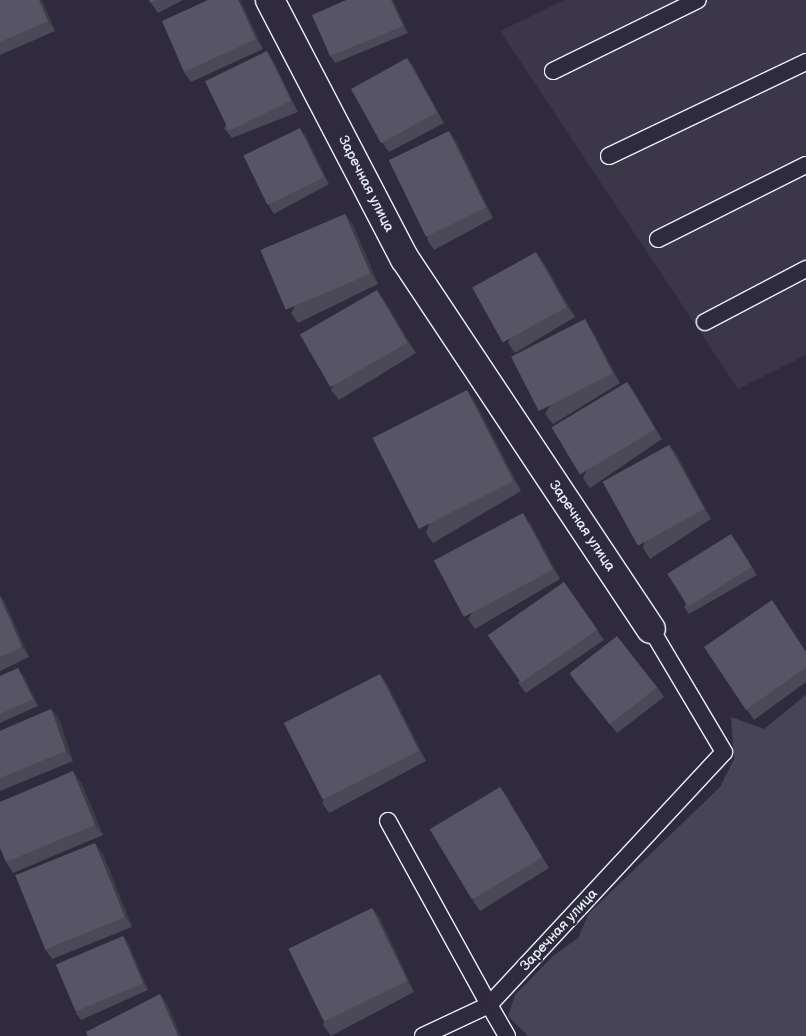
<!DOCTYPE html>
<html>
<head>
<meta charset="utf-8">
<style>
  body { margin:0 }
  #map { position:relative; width:806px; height:1036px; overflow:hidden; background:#2f2a3d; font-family:"Balsamiq Sans",sans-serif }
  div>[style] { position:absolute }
  .built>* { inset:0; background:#3b3749 }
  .green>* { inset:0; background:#464455 }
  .roads { filter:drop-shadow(1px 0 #e8f1f8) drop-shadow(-1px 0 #e8f1f8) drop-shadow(0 1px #e8f1f8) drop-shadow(0 -1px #e8f1f8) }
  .service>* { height:16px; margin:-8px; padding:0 8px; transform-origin:8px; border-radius:8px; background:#2f2a3d }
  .minor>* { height:28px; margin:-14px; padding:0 14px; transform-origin:14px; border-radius:14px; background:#2f2a3d }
  .wall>* { inset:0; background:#4b4957 }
  .shaded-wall>* { inset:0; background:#3d3c47 }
  .building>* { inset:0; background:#575565; transform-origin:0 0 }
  span { translate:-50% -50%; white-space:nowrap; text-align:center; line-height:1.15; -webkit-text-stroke:5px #2f2a3d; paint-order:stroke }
  .street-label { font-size:14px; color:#e8f1f8 }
</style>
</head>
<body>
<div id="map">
  <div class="built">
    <div style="clip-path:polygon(564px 0,806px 0,806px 355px,738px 389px,500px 31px)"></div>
  </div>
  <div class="green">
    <div style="clip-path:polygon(806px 695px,806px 1036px,528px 1036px,508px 1016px,515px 995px,553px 956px,578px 938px,589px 913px,720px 787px,734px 759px,731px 717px,764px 729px)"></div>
  </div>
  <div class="roads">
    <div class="service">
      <div style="left:553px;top:71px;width:161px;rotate:-26.1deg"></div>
      <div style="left:609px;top:156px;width:218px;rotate:-25.5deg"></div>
      <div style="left:658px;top:239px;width:165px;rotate:-26.6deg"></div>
      <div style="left:705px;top:322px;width:114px;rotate:-27.7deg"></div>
      <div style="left:388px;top:821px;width:210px;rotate:61.2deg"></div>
      <div style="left:489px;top:1005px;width:73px;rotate:154.8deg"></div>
      <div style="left:507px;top:1036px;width:36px;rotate:-120deg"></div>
      <div style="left:489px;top:1005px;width:345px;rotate:-47.1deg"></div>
      <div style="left:724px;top:752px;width:143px;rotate:-120.7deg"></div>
    </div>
    <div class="minor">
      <div style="left:270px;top:0;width:292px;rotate:62.5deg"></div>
      <div style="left:405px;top:259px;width:444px;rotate:56.4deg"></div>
    </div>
  </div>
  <div class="wall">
    <div style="clip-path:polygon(0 0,42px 0,55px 31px,0 55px)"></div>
    <div style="clip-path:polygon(149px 0,183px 0,158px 13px)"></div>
    <div style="clip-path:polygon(240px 0,263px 49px,191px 82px,184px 72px)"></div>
    <div style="clip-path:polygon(346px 0,393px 0,408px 33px,335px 63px,330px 56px)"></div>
    <div style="clip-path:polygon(407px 58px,414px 68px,444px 123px,389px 152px,382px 142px)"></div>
    <div style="clip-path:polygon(274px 62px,298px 112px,232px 138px,224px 128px)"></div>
    <div style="clip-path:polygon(305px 135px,329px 184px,274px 214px,269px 206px)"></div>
    <div style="clip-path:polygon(456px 141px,493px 218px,434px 250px,427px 239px)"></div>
    <div style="clip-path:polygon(345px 214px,353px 225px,378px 284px,298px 323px,291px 313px)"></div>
    <div style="clip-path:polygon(543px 262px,575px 317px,515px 353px,508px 343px)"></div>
    <div style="clip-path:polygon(384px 300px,416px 353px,339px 400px,331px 390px)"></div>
    <div style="clip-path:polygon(592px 330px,620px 383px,553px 424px,545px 414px)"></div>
    <div style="clip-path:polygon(627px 382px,634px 392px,662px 439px,590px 488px,583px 478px)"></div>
    <div style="clip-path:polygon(474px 400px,521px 491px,433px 543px,426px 533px)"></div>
    <div style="clip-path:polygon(669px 445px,677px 455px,711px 519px,650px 559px,643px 548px)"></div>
    <div style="clip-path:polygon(530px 523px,560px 579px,475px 629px,468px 619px)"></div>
    <div style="clip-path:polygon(736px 541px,757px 575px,689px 614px,684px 607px)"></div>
    <div style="clip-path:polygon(564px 582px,604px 640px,526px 693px,518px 683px)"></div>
    <div style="clip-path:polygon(0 595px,5px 603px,29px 657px,0 671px)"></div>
    <div style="clip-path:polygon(704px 647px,806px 651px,806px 682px,754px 720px)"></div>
    <div style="clip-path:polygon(570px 674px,657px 687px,664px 697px,617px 733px,577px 684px)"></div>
    <div style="clip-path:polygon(23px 675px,38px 706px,0 723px,0 676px)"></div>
    <div style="clip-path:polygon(387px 684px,426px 761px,329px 813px,322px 803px)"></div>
    <div style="clip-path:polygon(51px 709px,59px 719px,73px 761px,0 791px,0 731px)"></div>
    <div style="clip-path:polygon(81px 782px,103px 835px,13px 873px,6px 862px)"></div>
    <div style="clip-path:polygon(500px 787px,507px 797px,549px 868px,480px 911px,473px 901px)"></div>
    <div style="clip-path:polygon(103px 854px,132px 927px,52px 959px,45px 949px)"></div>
    <div style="clip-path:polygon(372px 908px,380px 918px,414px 992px,331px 1036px,323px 1025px)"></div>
    <div style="clip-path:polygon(123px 936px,128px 943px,148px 990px,81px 1020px,76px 1013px)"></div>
  </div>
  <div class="shaded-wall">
    <div style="clip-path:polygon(39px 0,42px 0,55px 31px,48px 21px)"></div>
    <div style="clip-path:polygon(238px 0,240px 0,263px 49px,256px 39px)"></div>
    <div style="clip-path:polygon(391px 0,393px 0,408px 33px,403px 26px)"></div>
    <div style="clip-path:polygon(267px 51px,274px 62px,298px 112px,291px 101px)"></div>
    <div style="clip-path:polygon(407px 58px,414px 68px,444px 123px,437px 112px)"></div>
    <div style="clip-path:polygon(300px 128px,305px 135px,329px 184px,324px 177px)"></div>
    <div style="clip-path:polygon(449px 131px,456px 141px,493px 218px,486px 208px)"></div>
    <div style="clip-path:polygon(345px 214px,353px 225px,378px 284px,371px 274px)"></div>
    <div style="clip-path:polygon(536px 252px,543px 262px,575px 317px,567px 307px)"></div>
    <div style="clip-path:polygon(377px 290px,384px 300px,416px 353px,408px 343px)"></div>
    <div style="clip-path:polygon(585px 319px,592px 330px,620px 383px,613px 373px)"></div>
    <div style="clip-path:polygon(627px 382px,634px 392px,662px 439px,655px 429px)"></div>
    <div style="clip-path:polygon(467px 390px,474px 400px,521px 491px,514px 481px)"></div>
    <div style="clip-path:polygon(669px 445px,677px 455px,711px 519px,704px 509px)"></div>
    <div style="clip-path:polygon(523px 513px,530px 523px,560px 579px,553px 569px)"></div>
    <div style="clip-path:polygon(0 595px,5px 603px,29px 657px,22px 647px,0 597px)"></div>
    <div style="clip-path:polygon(18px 668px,23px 675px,38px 706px,33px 699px)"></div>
    <div style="clip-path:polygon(380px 674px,387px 684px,426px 761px,419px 751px)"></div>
    <div style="clip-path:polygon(51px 709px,59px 719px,73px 761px,66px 751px)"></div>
    <div style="clip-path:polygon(73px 771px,81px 782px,103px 835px,95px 825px)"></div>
    <div style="clip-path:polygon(500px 787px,507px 797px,549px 868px,542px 858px)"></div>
    <div style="clip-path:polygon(95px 843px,103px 854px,132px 927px,125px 917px)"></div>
    <div style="clip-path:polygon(372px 908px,380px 918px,414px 992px,407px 981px)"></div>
    <div style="clip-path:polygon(123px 936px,128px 943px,148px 990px,143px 983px)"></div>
    <div style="clip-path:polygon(160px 994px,167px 1004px,181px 1036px,178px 1036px)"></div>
  </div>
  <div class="building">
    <div style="clip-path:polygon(0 0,39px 0,48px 21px,0 42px)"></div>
    <div style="clip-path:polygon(149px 0,156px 0,151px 3px)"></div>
    <div style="clip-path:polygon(208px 0,238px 0,256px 39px,184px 72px,162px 21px)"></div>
    <div style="clip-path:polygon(346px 0,391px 0,403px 26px,330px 56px,312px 15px)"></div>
    <div style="left:267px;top:51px;width:55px;height:69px;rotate:64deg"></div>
    <div style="left:407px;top:58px;width:62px;height:64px;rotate:61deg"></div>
    <div style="left:300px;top:128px;width:55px;height:63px;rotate:64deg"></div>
    <div style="left:449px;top:131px;width:85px;height:67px;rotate:64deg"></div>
    <div style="left:345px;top:214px;width:65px;height:92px;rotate:67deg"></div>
    <div style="left:536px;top:252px;width:63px;height:73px;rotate:61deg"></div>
    <div style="left:377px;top:290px;width:61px;height:89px;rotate:60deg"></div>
    <div style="left:585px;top:319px;width:61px;height:83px;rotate:63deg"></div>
    <div style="left:627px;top:382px;width:55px;height:88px;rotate:59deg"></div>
    <div style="left:467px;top:390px;width:102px;height:106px;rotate:63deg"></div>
    <div style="left:669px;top:445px;width:73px;height:76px;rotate:61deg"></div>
    <div style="left:523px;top:513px;width:64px;height:101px;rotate:62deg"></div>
    <div style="left:731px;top:534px;width:39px;height:75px;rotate:58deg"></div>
    <div style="left:564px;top:582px;width:58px;height:93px;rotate:55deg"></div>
    <div style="clip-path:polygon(0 597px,22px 647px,0 657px)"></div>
    <div style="clip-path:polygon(772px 600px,806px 652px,806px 667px,746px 710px,704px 647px)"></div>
    <div style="left:617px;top:636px;width:65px;height:60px;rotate:52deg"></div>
    <div style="clip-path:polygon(18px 668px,33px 699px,0 714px,0 676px)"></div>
    <div style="left:380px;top:674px;width:86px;height:108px;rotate:63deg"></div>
    <div style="clip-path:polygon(51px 709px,66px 751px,0 778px,0 731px)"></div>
    <div style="clip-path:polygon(73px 771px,95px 825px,6px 862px,0 848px,0 802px)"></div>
    <div style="left:500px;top:787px;width:82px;height:82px;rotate:59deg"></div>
    <div style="left:95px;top:843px;width:80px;height:86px;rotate:68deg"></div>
    <div style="left:372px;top:908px;width:81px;height:93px;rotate:64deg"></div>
    <div style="left:123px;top:936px;width:51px;height:73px;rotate:67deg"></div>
    <div style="clip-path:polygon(160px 994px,178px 1036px,88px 1036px,86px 1032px)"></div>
  </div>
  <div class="street-label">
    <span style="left:366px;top:184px;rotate:63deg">Заречная улица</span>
    <span style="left:582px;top:526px;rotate:56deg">Заречная улица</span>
    <span style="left:559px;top:930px;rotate:-47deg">Заречная улица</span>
  </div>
</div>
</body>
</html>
